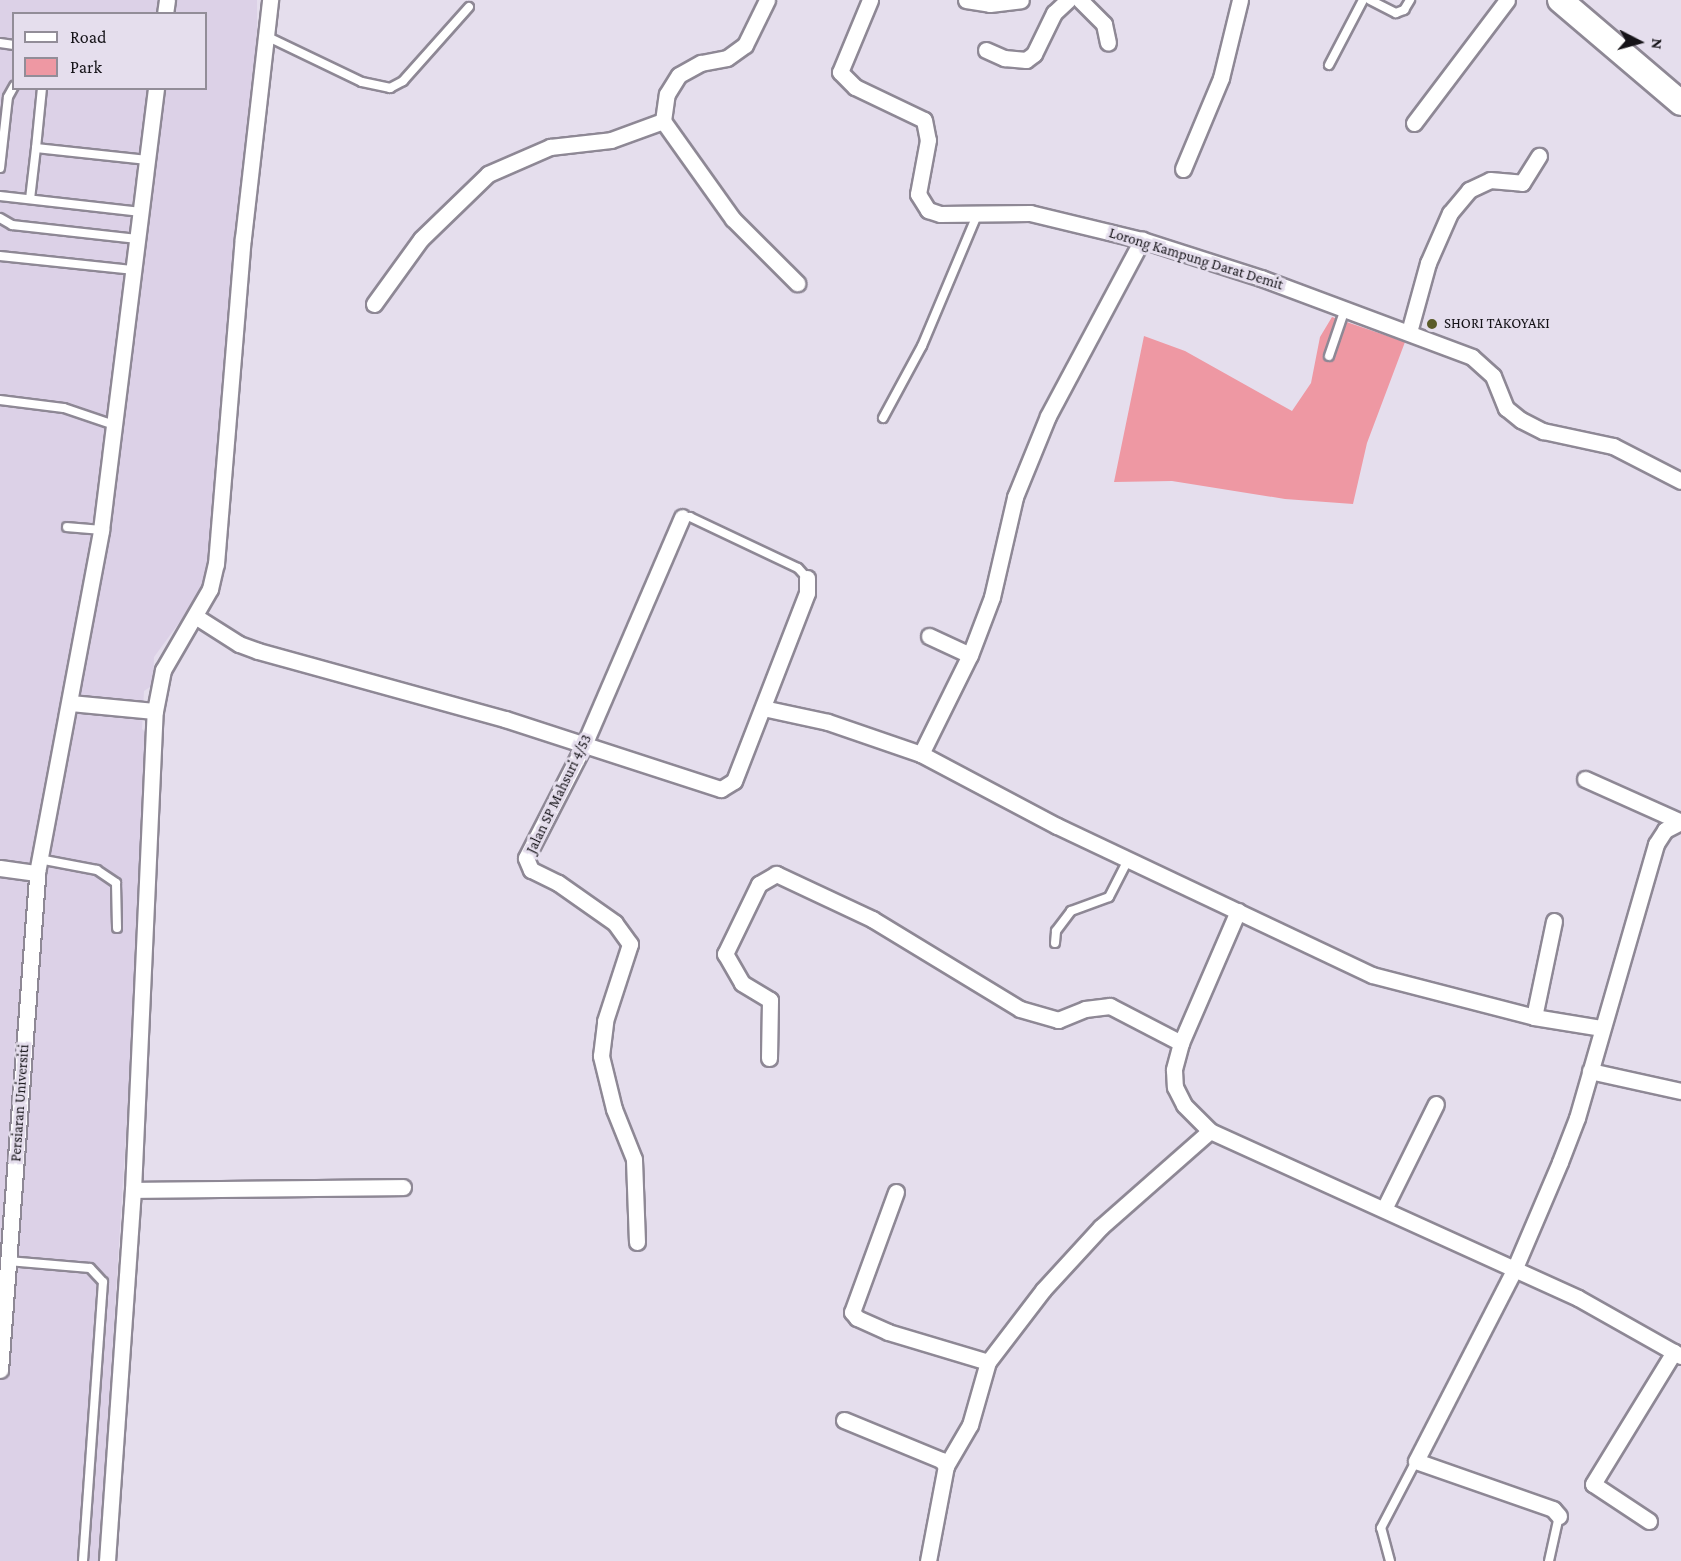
<!DOCTYPE html>
<html>
<head>
<meta charset="utf-8">
<style>
  body { margin:0 }
  #map { position:relative; width:1681px; height:1561px; overflow:hidden; background:#e5deed; font-family:"Crimson Pro",serif }
  div>[style] { position:absolute }
  .built>* { inset:0; background:#dcd1e7 }
  .green>* { inset:0; background:#ee98a3 }
  .roads { filter:drop-shadow(2px 0 #8e8895) drop-shadow(-2px 0 #8e8895) drop-shadow(0 2px #8e8895) drop-shadow(0 -2px #8e8895) }
  .lane>* { height:8px; margin:-4px; padding:0 4px; transform-origin:4px; border-radius:4px; background:#fff }
  .street>* { height:15px; margin:-7.5px; padding:0 7.5px; transform-origin:7.5px; border-radius:7.5px; background:#fff }
  .primary>* { height:24px; margin:-12px; padding:0 12px; transform-origin:12px; border-radius:12px; background:#fff }
  .dots>* { width:16px; height:16px; translate:-50% -50%; box-sizing:border-box; border:3px solid #e5deed; border-radius:50% }
  span { translate:-50% -50%; white-space:nowrap; text-align:center; line-height:1.15; -webkit-text-stroke:6px #e5deed; paint-order:stroke }
  .street-label { font-size:15px; color:#151318 }
  .poi-label { font-size:15px; color:#151318 }
  .left { translate:0 -50%; text-align:left }
  .legend { position:absolute; left:12px; top:12px; width:195px; height:78px; box-sizing:border-box; background:#e5deed; border:2px solid #928d98; margin:0; padding:8px 10px; list-style:none; font-size:18px; color:#151318 }
  .legend li { display:flex; align-items:center; gap:12px; height:30px }
  .legend b { width:30px; border:2px solid #928d98 }
  .north { position:absolute; left:1609px; top:12px; width:60px; height:60px; -webkit-text-stroke:4px #e5deed; paint-order:stroke; rotate:96deg; font-size:16px; font-weight:700; line-height:24px; text-align:center; color:#151318 }
  .north::after { content:''; display:block; margin:auto; width:21px; height:27px; background:#151318; clip-path:polygon(50% 0,100% 100%,50% 72%,0 100%) }
</style>
</head>
<body>
<div id="map">
  <div class="built">
    <div style="clip-path:polygon(evenodd,0 0,257px 0,257px 31px,209px 569px,198px 597px,154px 657px,153px 685px,144px 691px,142px 729px,151px 737px,99px 1561px,0 1561px,0 0,14px 14px,206px 14px,206px 88px,14px 88px,14px 14px)"></div>
  </div>
  <div class="green">
    <div style="clip-path:polygon(1332px 317px,1405px 342px,1367px 443px,1353px 504px,1285px 499px,1172px 481px,1114px 482px,1144px 336px,1185px 351px,1292px 411px,1311px 383px,1320px 337px)"></div>
  </div>
  <div class="roads">
    <div class="lane">
      <div style="left:1370px;top:0;width:29px;rotate:27deg"></div>
      <div style="left:1396px;top:13px;width:9px;rotate:-21deg"></div>
      <div style="left:1404px;top:10px;width:12px;rotate:-59deg"></div>
      <div style="left:266px;top:36px;width:106px;rotate:25.6deg"></div>
      <div style="left:362px;top:82px;width:29px;rotate:12deg"></div>
      <div style="left:390px;top:88px;width:15px;rotate:-28deg"></div>
      <div style="left:403px;top:81px;width:99px;rotate:-48.3deg"></div>
      <div style="left:0;top:43px;width:14px;rotate:8deg"></div>
      <div style="left:1329px;top:65px;width:73px;rotate:-62.4deg"></div>
      <div style="left:42px;top:88px;width:60px;rotate:95.7deg"></div>
      <div style="left:36px;top:148px;width:112px;rotate:6.2deg"></div>
      <div style="left:0;top:168px;width:71px;rotate:-83.6deg"></div>
      <div style="left:8px;top:97px;width:13px;rotate:-61deg"></div>
      <div style="left:0;top:196px;width:142px;rotate:6.5deg"></div>
      <div style="left:30px;top:199px;width:51px;rotate:-83.3deg"></div>
      <div style="left:0;top:218px;width:14px;rotate:30deg"></div>
      <div style="left:12px;top:225px;width:126px;rotate:6.4deg"></div>
      <div style="left:0;top:256px;width:135px;rotate:6deg"></div>
      <div style="left:1329px;top:356px;width:50px;rotate:-71.2deg"></div>
      <div style="left:0;top:400px;width:64px;rotate:7.1deg"></div>
      <div style="left:64px;top:408px;width:53px;rotate:18.8deg"></div>
      <div style="left:883px;top:418px;width:82px;rotate:-61.6deg"></div>
      <div style="left:922px;top:346px;width:144px;rotate:-67.2deg"></div>
      <div style="left:682px;top:517px;width:8px"></div>
      <div style="left:690px;top:517px;width:119px;rotate:25.3deg"></div>
      <div style="left:798px;top:568px;width:13px;rotate:48deg"></div>
      <div style="left:67px;top:527px;width:34px;rotate:5deg"></div>
      <div style="left:39px;top:859px;width:59px;rotate:10.7deg"></div>
      <div style="left:97px;top:870px;width:23px;rotate:34deg"></div>
      <div style="left:116px;top:883px;width:45px;rotate:88.7deg"></div>
      <div style="left:1055px;top:943px;width:12px;rotate:-85deg"></div>
      <div style="left:1056px;top:931px;width:25px;rotate:-53deg"></div>
      <div style="left:1071px;top:911px;width:40px;rotate:-20.2deg"></div>
      <div style="left:1109px;top:897px;width:44px;rotate:-62.9deg"></div>
      <div style="left:8px;top:1261px;width:82px;rotate:4.9deg"></div>
      <div style="left:90px;top:1268px;width:19px;rotate:47deg"></div>
      <div style="left:103px;top:1282px;width:280px;rotate:94.1deg"></div>
      <div style="left:1390px;top:1561px;width:34px;rotate:-105deg"></div>
      <div style="left:1381px;top:1528px;width:76px;rotate:-62.4deg"></div>
      <div style="left:1549px;top:1561px;width:46px;rotate:-77.5deg"></div>
    </div>
    <div class="street">
      <div style="left:870px;top:0;width:78px;rotate:112.6deg"></div>
      <div style="left:840px;top:72px;width:21px;rotate:45deg"></div>
      <div style="left:855px;top:87px;width:76px;rotate:25.6deg"></div>
      <div style="left:924px;top:120px;width:20px;rotate:79deg"></div>
      <div style="left:928px;top:140px;width:55px;rotate:100.5deg"></div>
      <div style="left:918px;top:194px;width:19px;rotate:58deg"></div>
      <div style="left:928px;top:210px;width:13px;rotate:18deg"></div>
      <div style="left:940px;top:214px;width:90px;rotate:-0.6deg"></div>
      <div style="left:1030px;top:213px;width:115px;rotate:13.6deg"></div>
      <div style="left:1142px;top:240px;width:125px;rotate:17.7deg"></div>
      <div style="left:1261px;top:278px;width:225px;rotate:20.5deg"></div>
      <div style="left:1472px;top:357px;width:28px;rotate:42deg"></div>
      <div style="left:1493px;top:376px;width:35px;rotate:68deg"></div>
      <div style="left:1506px;top:408px;width:19px;rotate:39deg"></div>
      <div style="left:1521px;top:420px;width:25px;rotate:27deg"></div>
      <div style="left:1543px;top:431px;width:72px;rotate:12.1deg"></div>
      <div style="left:1613px;top:446px;width:76px;rotate:27.2deg"></div>
      <div style="left:966px;top:0;width:24px;rotate:9deg"></div>
      <div style="left:990px;top:4px;width:31px;rotate:-7deg"></div>
      <div style="left:1080px;top:0;width:34px;rotate:45deg"></div>
      <div style="left:1104px;top:24px;width:19px;rotate:78deg"></div>
      <div style="left:165px;top:14px;width:14px;rotate:-82deg"></div>
      <div style="left:986px;top:50px;width:20px;rotate:24deg"></div>
      <div style="left:1004px;top:58px;width:22px;rotate:5deg"></div>
      <div style="left:1026px;top:60px;width:10px;rotate:-37deg"></div>
      <div style="left:1034px;top:54px;width:46px;rotate:-64deg"></div>
      <div style="left:1054px;top:13px;width:19px;rotate:-43deg"></div>
      <div style="left:663px;top:121px;width:120px;rotate:54.5deg"></div>
      <div style="left:733px;top:219px;width:91px;rotate:45deg"></div>
      <div style="left:1414px;top:123px;width:154px;rotate:-52.9deg"></div>
      <div style="left:1183px;top:169px;width:99px;rotate:-67.3deg"></div>
      <div style="left:1221px;top:78px;width:80px;rotate:-76.3deg"></div>
      <div style="left:374px;top:304px;width:80px;rotate:-54.1deg"></div>
      <div style="left:421px;top:239px;width:93px;rotate:-44.1deg"></div>
      <div style="left:488px;top:174px;width:68px;rotate:-23.5deg"></div>
      <div style="left:550px;top:147px;width:61px;rotate:-6.5deg"></div>
      <div style="left:611px;top:140px;width:55px;rotate:-20.1deg"></div>
      <div style="left:663px;top:121px;width:27px;rotate:-82deg"></div>
      <div style="left:667px;top:94px;width:22px;rotate:-58deg"></div>
      <div style="left:679px;top:75px;width:25px;rotate:-29deg"></div>
      <div style="left:701px;top:63px;width:26px;rotate:-11deg"></div>
      <div style="left:727px;top:58px;width:22px;rotate:-36deg"></div>
      <div style="left:745px;top:45px;width:50px;rotate:-63.9deg"></div>
      <div style="left:1409px;top:332px;width:72px;rotate:-74.6deg"></div>
      <div style="left:1428px;top:263px;width:55px;rotate:-66.3deg"></div>
      <div style="left:1450px;top:213px;width:30px;rotate:-50deg"></div>
      <div style="left:1469px;top:190px;width:23px;rotate:-25deg"></div>
      <div style="left:1490px;top:180px;width:32px;rotate:5deg"></div>
      <div style="left:1522px;top:183px;width:32px;rotate:-58deg"></div>
      <div style="left:195px;top:616px;width:52px;rotate:32.5deg"></div>
      <div style="left:239px;top:644px;width:20px;rotate:20deg"></div>
      <div style="left:258px;top:651px;width:256px;rotate:15.4deg"></div>
      <div style="left:505px;top:719px;width:227px;rotate:18deg"></div>
      <div style="left:721px;top:789px;width:15px;rotate:-32deg"></div>
      <div style="left:734px;top:781px;width:202px;rotate:-68.8deg"></div>
      <div style="left:807px;top:593px;width:15px;rotate:-90deg"></div>
      <div style="left:929px;top:636px;width:45px;rotate:24.9deg"></div>
      <div style="left:70px;top:703px;width:85px;rotate:5.4deg"></div>
      <div style="left:763px;top:708px;width:66px;rotate:12.2deg"></div>
      <div style="left:828px;top:722px;width:98px;rotate:19deg"></div>
      <div style="left:921px;top:754px;width:154px;rotate:27.9deg"></div>
      <div style="left:1057px;top:826px;width:348px;rotate:25.3deg"></div>
      <div style="left:1372px;top:975px;width:167px;rotate:14.5deg"></div>
      <div style="left:1534px;top:1017px;width:69px;rotate:9.2deg"></div>
      <div style="left:921px;top:754px;width:110px;rotate:-63.7deg"></div>
      <div style="left:970px;top:655px;width:62px;rotate:-69.2deg"></div>
      <div style="left:992px;top:597px;width:103px;rotate:-77deg"></div>
      <div style="left:1015px;top:497px;width:87px;rotate:-67.8deg"></div>
      <div style="left:1048px;top:416px;width:200px;rotate:-61.9deg"></div>
      <div style="left:1585px;top:779px;width:105px;rotate:24.1deg"></div>
      <div style="left:0;top:868px;width:37px;rotate:8deg"></div>
      <div style="left:1238px;top:911px;width:144px;rotate:113.4deg"></div>
      <div style="left:1181px;top:1043px;width:28px;rotate:105deg"></div>
      <div style="left:1174px;top:1070px;width:17px;rotate:87deg"></div>
      <div style="left:1175px;top:1087px;width:20px;rotate:63deg"></div>
      <div style="left:1184px;top:1105px;width:37px;rotate:45deg"></div>
      <div style="left:1210px;top:1131px;width:404px;rotate:24.4deg"></div>
      <div style="left:1578px;top:1298px;width:118px;rotate:29.4deg"></div>
      <div style="left:1534px;top:1017px;width:98px;rotate:-78.2deg"></div>
      <div style="left:769px;top:1058px;width:58px;rotate:-89deg"></div>
      <div style="left:770px;top:1000px;width:33px;rotate:-149deg"></div>
      <div style="left:742px;top:983px;width:34px;rotate:-120deg"></div>
      <div style="left:725px;top:954px;width:78px;rotate:-64.1deg"></div>
      <div style="left:759px;top:884px;width:20px;rotate:-30deg"></div>
      <div style="left:776px;top:874px;width:106px;rotate:25.1deg"></div>
      <div style="left:872px;top:919px;width:173px;rotate:31.3deg"></div>
      <div style="left:1020px;top:1009px;width:40px;rotate:16deg"></div>
      <div style="left:1058px;top:1020px;width:29px;rotate:-22deg"></div>
      <div style="left:1085px;top:1009px;width:25px;rotate:-7deg"></div>
      <div style="left:1110px;top:1006px;width:80px;rotate:27.5deg"></div>
      <div style="left:1590px;top:1071px;width:93px;rotate:12.4deg"></div>
      <div style="left:133px;top:1190px;width:270px;rotate:-0.6deg"></div>
      <div style="left:896px;top:1192px;width:128px;rotate:110.1deg"></div>
      <div style="left:852px;top:1312px;width:8px;rotate:50deg"></div>
      <div style="left:857px;top:1318px;width:34px;rotate:24deg"></div>
      <div style="left:888px;top:1332px;width:104px;rotate:16.7deg"></div>
      <div style="left:1384px;top:1209px;width:117px;rotate:-63.7deg"></div>
      <div style="left:637px;top:1242px;width:83px;rotate:-92.1deg"></div>
      <div style="left:634px;top:1159px;width:54px;rotate:-111.8deg"></div>
      <div style="left:614px;top:1109px;width:55px;rotate:-103.8deg"></div>
      <div style="left:601px;top:1056px;width:35px;rotate:-83deg"></div>
      <div style="left:605px;top:1021px;width:81px;rotate:-72deg"></div>
      <div style="left:630px;top:944px;width:26px;rotate:-126deg"></div>
      <div style="left:615px;top:923px;width:70px;rotate:-144.9deg"></div>
      <div style="left:558px;top:883px;width:30px;rotate:-154deg"></div>
      <div style="left:531px;top:870px;width:13px;rotate:-113deg"></div>
      <div style="left:526px;top:858px;width:127px;rotate:-62.8deg"></div>
      <div style="left:584px;top:745px;width:248px;rotate:-66.7deg"></div>
      <div style="left:0;top:1370px;width:498px;rotate:-85.7deg"></div>
      <div style="left:37px;top:873px;width:349px;rotate:-79.4deg"></div>
      <div style="left:101px;top:530px;width:445px;rotate:-82.9deg"></div>
      <div style="left:844px;top:1420px;width:105px;rotate:22.4deg"></div>
      <div style="left:941px;top:1460px;width:8px;rotate:50deg"></div>
      <div style="left:1559px;top:1516px;width:9px;rotate:-131deg"></div>
      <div style="left:1553px;top:1509px;width:145px;rotate:-160.7deg"></div>
      <div style="left:1416px;top:1461px;width:215px;rotate:-62.8deg"></div>
      <div style="left:1514px;top:1270px;width:117px;rotate:-66.9deg"></div>
      <div style="left:1560px;top:1162px;width:47px;rotate:-68.9deg"></div>
      <div style="left:1577px;top:1118px;width:285px;rotate:-73.9deg"></div>
      <div style="left:1656px;top:844px;width:17px;rotate:-57deg"></div>
      <div style="left:1665px;top:830px;width:18px;rotate:-27deg"></div>
      <div style="left:1649px;top:1521px;width:67px;rotate:-146.5deg"></div>
      <div style="left:1593px;top:1484px;width:155px;rotate:-58.5deg"></div>
      <div style="left:107px;top:1561px;width:372px;rotate:-86deg"></div>
      <div style="left:133px;top:1190px;width:480px;rotate:-87.4deg"></div>
      <div style="left:155px;top:711px;width:42px;rotate:-79deg"></div>
      <div style="left:163px;top:670px;width:94px;rotate:-59.9deg"></div>
      <div style="left:210px;top:589px;width:26px;rotate:-77deg"></div>
      <div style="left:216px;top:564px;width:327px;rotate:-85.3deg"></div>
      <div style="left:243px;top:238px;width:240px;rotate:-83.5deg"></div>
      <div style="left:928px;top:1561px;width:97px;rotate:-79.3deg"></div>
      <div style="left:946px;top:1466px;width:48px;rotate:-59.7deg"></div>
      <div style="left:970px;top:1425px;width:66px;rotate:-74.1deg"></div>
      <div style="left:988px;top:1362px;width:91px;rotate:-52.6deg"></div>
      <div style="left:1043px;top:1290px;width:86px;rotate:-47.4deg"></div>
      <div style="left:1101px;top:1227px;width:145px;rotate:-41.4deg"></div>
    </div>
    <div class="primary">
      <div style="left:1560px;top:0;width:159px;rotate:40.4deg"></div>
    </div>
  </div>
  <div class="dots">
    <div style="left:1432px;top:324px;background:#5a5b28"></div>
  </div>
  <div class="street-label">
    <span style="left:1196px;top:259px;rotate:17deg">Lorong Kampung Darat Demit</span>
    <span style="left:559px;top:794px;rotate:-64deg">Jalan SP Mahsuri 4/53</span>
    <span style="left:20px;top:1103px;rotate:-86deg">Persiaran Universiti</span>
  </div>
  <div class="poi-label">
    <span class="left" style="left:1444px;top:324px">SHORI TAKOYAKI</span>
  </div>
  <ul class="legend">
  <li><b style="height:8px;background:#fff"></b>Road</li>
  <li><b style="height:16px;background:#ee98a3"></b>Park</li>
  </ul>
  <div class="north">N</div>
</div>
</body>
</html>
